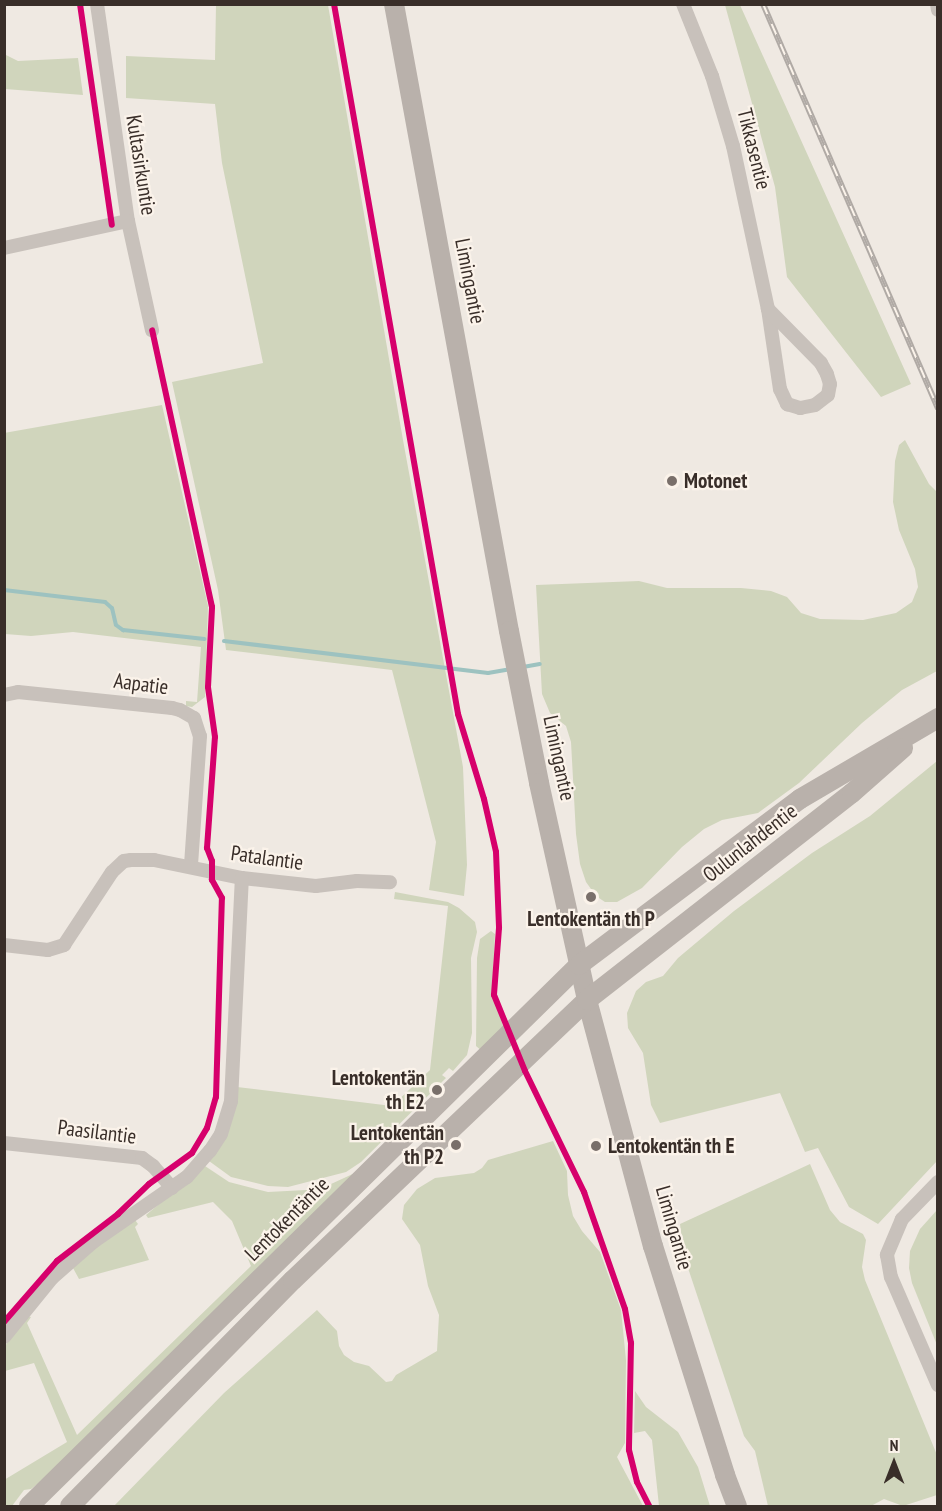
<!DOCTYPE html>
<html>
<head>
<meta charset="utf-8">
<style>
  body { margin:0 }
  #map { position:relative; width:942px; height:1511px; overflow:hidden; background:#efe9e2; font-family:"PT Sans Narrow",sans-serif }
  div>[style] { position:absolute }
  .green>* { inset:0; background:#d0d5bc }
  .stream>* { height:4px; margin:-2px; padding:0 2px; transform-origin:2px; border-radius:2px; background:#9dc2c0 }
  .street>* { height:14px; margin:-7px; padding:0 7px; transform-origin:7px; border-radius:7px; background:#c8c1bb }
  .secondary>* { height:20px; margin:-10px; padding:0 10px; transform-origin:10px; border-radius:10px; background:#b9b1ab }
  .rail>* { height:6px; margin-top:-3px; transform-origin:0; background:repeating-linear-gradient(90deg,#fbf3ea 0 11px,#b0aaa5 0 22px); box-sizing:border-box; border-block:2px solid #b0aaa5 }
  .cycleway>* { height:6px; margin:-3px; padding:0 3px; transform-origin:3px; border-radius:3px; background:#d6006c }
  .dots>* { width:16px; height:16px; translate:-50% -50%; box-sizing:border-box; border:3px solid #fbf3ea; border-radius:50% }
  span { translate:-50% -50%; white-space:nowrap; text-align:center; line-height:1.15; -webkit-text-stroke:4.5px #fbf3ea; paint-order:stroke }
  .street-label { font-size:21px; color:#392e29 }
  .poi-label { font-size:21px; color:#392e29; font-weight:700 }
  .left { translate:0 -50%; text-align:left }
  .right { translate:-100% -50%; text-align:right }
  .frame { position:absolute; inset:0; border:6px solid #392e29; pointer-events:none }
  .north { position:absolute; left:864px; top:1433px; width:60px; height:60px; -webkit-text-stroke:4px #fbf3ea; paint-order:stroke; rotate:0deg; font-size:16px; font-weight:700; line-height:24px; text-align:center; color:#392e29 }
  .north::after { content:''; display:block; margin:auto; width:21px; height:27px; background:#392e29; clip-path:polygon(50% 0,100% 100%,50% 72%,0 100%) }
</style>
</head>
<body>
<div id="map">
  <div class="green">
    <div style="clip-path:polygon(216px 5px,328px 5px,403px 440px,463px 767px,467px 865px,464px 896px,429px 890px,436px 842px,392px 670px,226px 650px,218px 590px,172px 382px,263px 363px,222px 163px,215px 104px,126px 98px,126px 56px,215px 60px)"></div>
    <div style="clip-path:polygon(725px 5px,740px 5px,911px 384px,881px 397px,787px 277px,775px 187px)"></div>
    <div style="clip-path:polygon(4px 54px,18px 61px,78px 58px,83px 95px,5px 89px)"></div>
    <div style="clip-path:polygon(162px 405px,208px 606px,205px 697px,192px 707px,186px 706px,186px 701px,197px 702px,201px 647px,73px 632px,31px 636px,5px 634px,4px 433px)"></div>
    <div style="clip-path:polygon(905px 440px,929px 484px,937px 492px,937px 671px,902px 690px,862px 723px,799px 783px,758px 813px,722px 820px,704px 829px,682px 847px,642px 888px,617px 902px,605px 902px,596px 896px,586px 882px,580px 864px,576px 834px,571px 742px,566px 726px,550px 713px,542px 694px,536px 585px,639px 581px,667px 588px,741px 588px,771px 591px,787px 597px,801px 613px,820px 619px,863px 620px,896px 613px,912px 602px,918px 587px,915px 569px,899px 530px,893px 502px,895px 461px,899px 445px)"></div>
    <div style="clip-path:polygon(937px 761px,937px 1161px,878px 1224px,849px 1207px,818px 1148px,805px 1152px,780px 1093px,660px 1123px,651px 1105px,643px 1053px,628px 1028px,627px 1013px,636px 991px,646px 982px,663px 976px,678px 958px,734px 911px,812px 853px,870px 816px)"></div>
    <div style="clip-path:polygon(395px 892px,448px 902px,459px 908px,475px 922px,477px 932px,471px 958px,472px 1033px,467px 1055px,453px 1071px,449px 1068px,442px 1075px,446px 1078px,361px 1162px,346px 1172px,288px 1187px,268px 1186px,231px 1177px,209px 1161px,237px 1087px,392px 1106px,430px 1070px,448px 906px,394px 899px)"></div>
    <div style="clip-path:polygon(491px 931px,495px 934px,492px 991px,505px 1032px,483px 1052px,476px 1046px,477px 958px,480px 939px)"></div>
    <div style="clip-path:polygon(553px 1141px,567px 1171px,568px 1195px,573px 1216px,582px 1231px,600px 1252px,621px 1310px,626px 1360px,625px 1443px,617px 1457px,643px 1506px,114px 1506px,224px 1393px,317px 1310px,337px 1331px,339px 1346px,344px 1355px,354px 1362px,369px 1366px,386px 1382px,392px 1381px,396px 1375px,437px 1351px,439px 1315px,428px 1286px,420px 1245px,402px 1219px,404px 1205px,417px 1189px,435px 1178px,474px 1173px,482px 1168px,488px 1160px)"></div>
    <div style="clip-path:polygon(810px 1164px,830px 1210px,840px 1222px,863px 1234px,866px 1240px,862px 1267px,865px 1280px,937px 1455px,937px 1495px,903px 1506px,884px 1499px,871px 1506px,768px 1506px,755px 1451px,744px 1436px,684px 1256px,680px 1224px)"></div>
    <div style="clip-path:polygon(205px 1166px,229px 1182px,268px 1192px,306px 1190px,331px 1184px,357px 1172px,70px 1459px,31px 1489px,24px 1490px,12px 1506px,5px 1506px,4px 1480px,67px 1442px,34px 1363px,5px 1371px,5px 1346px,27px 1316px,31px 1317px,27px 1323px,77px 1435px,251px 1266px,232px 1221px,213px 1202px,148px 1218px,146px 1215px)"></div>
    <div style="clip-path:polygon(937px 1210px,937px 1345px,912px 1283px,909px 1268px,910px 1251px,920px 1229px)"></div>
    <div style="clip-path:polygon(135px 1220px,138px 1224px,135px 1227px,149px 1260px,79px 1279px,73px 1268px,96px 1247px)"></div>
    <div style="clip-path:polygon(635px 1391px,646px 1407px,678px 1432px,698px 1467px,710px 1506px,659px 1506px,652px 1440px,645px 1431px,634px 1433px)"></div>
  </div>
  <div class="stream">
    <div style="left:4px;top:590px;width:102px;rotate:6.8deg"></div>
    <div style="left:105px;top:602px;width:9px;rotate:41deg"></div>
    <div style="left:112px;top:608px;width:17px;rotate:77deg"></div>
    <div style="left:116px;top:625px;width:9px;rotate:36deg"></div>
    <div style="left:123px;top:630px;width:82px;rotate:6.3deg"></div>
    <div style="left:224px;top:641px;width:266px;rotate:6.9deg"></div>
    <div style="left:488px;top:673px;width:22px;rotate:-10deg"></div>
    <div style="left:523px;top:667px;width:17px;rotate:-10deg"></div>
  </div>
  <div class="street">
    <div style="left:97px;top:4px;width:219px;rotate:81.9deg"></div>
    <div style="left:128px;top:221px;width:112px;rotate:77.6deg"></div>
    <div style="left:683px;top:4px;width:78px;rotate:68.1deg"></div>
    <div style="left:712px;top:76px;width:73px;rotate:73.3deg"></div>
    <div style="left:733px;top:146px;width:167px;rotate:77.9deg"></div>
    <div style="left:768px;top:309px;width:81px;rotate:81.5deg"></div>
    <div style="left:780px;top:389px;width:17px;rotate:65deg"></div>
    <div style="left:787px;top:404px;width:14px;rotate:17deg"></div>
    <div style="left:800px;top:408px;width:15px;rotate:-11deg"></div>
    <div style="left:815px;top:405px;width:16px;rotate:-38deg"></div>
    <div style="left:828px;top:395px;width:11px;rotate:-80deg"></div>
    <div style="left:830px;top:384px;width:10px;rotate:-107deg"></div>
    <div style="left:827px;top:374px;width:13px;rotate:-119deg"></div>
    <div style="left:821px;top:363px;width:76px;rotate:-134.5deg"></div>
    <div style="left:937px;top:4px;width:6px;rotate:81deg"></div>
    <div style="left:4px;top:248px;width:127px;rotate:-12.3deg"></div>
    <div style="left:4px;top:695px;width:14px;rotate:-12deg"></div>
    <div style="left:18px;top:692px;width:155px;rotate:5.9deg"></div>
    <div style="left:172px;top:708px;width:8px;rotate:14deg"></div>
    <div style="left:180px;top:710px;width:16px;rotate:30deg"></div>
    <div style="left:194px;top:718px;width:19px;rotate:72deg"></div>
    <div style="left:200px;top:736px;width:130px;rotate:94deg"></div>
    <div style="left:4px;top:945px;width:44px;rotate:6.5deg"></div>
    <div style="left:48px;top:950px;width:17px;rotate:-17deg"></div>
    <div style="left:64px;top:945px;width:87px;rotate:-56.7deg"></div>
    <div style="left:112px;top:872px;width:16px;rotate:-43deg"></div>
    <div style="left:124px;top:861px;width:7px;rotate:-8deg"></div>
    <div style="left:131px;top:860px;width:23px"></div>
    <div style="left:154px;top:860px;width:90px;rotate:11.6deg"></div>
    <div style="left:242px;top:878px;width:74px;rotate:6.2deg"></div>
    <div style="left:316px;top:886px;width:41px;rotate:-7deg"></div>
    <div style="left:357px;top:881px;width:33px;rotate:2deg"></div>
    <div style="left:4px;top:1143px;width:139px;rotate:6.2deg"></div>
    <div style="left:142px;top:1158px;width:14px;rotate:36deg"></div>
    <div style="left:153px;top:1166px;width:29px;rotate:49deg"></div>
    <div style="left:938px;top:1182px;width:52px;rotate:134.2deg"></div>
    <div style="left:902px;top:1219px;width:39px;rotate:113deg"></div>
    <div style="left:887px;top:1255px;width:22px;rotate:80deg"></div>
    <div style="left:891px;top:1277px;width:118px;rotate:66.5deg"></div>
    <div style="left:4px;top:1337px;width:76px;rotate:-50.9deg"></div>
    <div style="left:52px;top:1278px;width:55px;rotate:-41.3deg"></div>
    <div style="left:93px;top:1242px;width:114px;rotate:-34.7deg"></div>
    <div style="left:187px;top:1177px;width:35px;rotate:-49deg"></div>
    <div style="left:210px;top:1151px;width:20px;rotate:-57deg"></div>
    <div style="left:221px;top:1134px;width:34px;rotate:-73deg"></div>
    <div style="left:231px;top:1101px;width:223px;rotate:-87.2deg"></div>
  </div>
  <div class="secondary">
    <div style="left:394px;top:4px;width:637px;rotate:79.61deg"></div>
    <div style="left:509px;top:631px;width:155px;rotate:78.8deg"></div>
    <div style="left:539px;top:783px;width:222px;rotate:77.5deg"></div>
    <div style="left:587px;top:1000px;width:255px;rotate:75deg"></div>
    <div style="left:653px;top:1246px;width:240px;rotate:72.5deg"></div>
    <div style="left:725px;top:1475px;width:33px;rotate:69deg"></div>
    <div style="left:29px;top:1506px;width:771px;rotate:-44.53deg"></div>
    <div style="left:579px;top:965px;width:276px;rotate:-36.9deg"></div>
    <div style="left:800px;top:799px;width:160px;rotate:-30.4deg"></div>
    <div style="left:70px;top:1506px;width:317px;rotate:-45.4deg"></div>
    <div style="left:293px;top:1280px;width:406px;rotate:-43.6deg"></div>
    <div style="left:587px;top:1000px;width:336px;rotate:-38deg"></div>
    <div style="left:852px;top:793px;width:68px;rotate:-41.4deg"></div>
  </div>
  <div class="rail">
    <div style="left:763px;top:4px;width:441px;rotate:66.6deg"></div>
  </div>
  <div class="cycleway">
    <div style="left:80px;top:4px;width:223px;rotate:81.8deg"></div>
    <div style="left:334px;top:4px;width:721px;rotate:80.09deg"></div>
    <div style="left:458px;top:714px;width:89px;rotate:73deg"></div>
    <div style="left:484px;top:799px;width:54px;rotate:77.2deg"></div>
    <div style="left:496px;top:852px;width:76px;rotate:87.7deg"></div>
    <div style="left:499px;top:928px;width:67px;rotate:94.3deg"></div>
    <div style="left:494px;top:995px;width:82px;rotate:67.8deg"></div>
    <div style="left:525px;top:1071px;width:135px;rotate:64deg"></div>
    <div style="left:584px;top:1192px;width:124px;rotate:70.7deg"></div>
    <div style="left:625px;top:1309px;width:35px;rotate:80deg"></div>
    <div style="left:631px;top:1343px;width:107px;rotate:91.1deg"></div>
    <div style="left:629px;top:1450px;width:33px;rotate:76deg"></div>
    <div style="left:637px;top:1482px;width:27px;rotate:63deg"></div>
    <div style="left:4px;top:1322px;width:81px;rotate:-49deg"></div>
    <div style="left:57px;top:1261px;width:77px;rotate:-37.6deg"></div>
    <div style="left:118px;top:1214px;width:43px;rotate:-44.1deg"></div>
    <div style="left:149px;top:1184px;width:53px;rotate:-35.8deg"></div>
    <div style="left:192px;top:1153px;width:29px;rotate:-59deg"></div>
    <div style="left:207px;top:1128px;width:32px;rotate:-74deg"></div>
    <div style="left:216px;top:1097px;width:199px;rotate:-88.3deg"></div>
    <div style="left:222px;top:898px;width:21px;rotate:-119deg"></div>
    <div style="left:212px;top:880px;width:19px;rotate:-90deg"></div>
    <div style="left:212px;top:861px;width:14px;rotate:-111deg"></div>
    <div style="left:207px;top:848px;width:111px;rotate:-85.9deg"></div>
    <div style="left:215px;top:737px;width:50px;rotate:-98deg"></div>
    <div style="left:208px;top:687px;width:80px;rotate:-87.1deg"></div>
    <div style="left:212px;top:607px;width:283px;rotate:-102.2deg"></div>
  </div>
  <div class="dots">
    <div style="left:672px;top:481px;background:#796f6a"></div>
    <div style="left:591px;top:897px;background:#796f6a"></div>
    <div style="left:437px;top:1090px;background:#796f6a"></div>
    <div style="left:456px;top:1145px;background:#796f6a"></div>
    <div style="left:596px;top:1146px;background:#796f6a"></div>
  </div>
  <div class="street-label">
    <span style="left:754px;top:149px;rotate:76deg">Tikkasentie</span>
    <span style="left:141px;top:165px;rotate:81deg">Kultasirkuntie</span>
    <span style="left:470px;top:281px;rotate:79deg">Limingantie</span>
    <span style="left:141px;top:684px;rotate:7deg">Aapatie</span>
    <span style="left:559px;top:758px;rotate:78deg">Limingantie</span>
    <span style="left:750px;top:843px;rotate:-38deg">Oulunlahdentie</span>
    <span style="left:267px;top:858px;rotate:8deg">Patalantie</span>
    <span style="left:97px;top:1132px;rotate:7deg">Paasilantie</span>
    <span style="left:287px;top:1219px;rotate:-45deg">Lentokentäntie</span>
    <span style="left:674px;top:1228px;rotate:74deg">Limingantie</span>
  </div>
  <div class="poi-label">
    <span class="left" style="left:684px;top:481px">Motonet</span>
    <span style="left:591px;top:919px">Lentokentän th P</span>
    <span class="right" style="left:425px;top:1090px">Lentokentän<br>th E2</span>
    <span class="right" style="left:444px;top:1145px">Lentokentän<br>th P2</span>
    <span class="left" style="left:608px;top:1146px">Lentokentän th E</span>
  </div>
  <div class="frame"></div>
  <div class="north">N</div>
</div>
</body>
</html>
